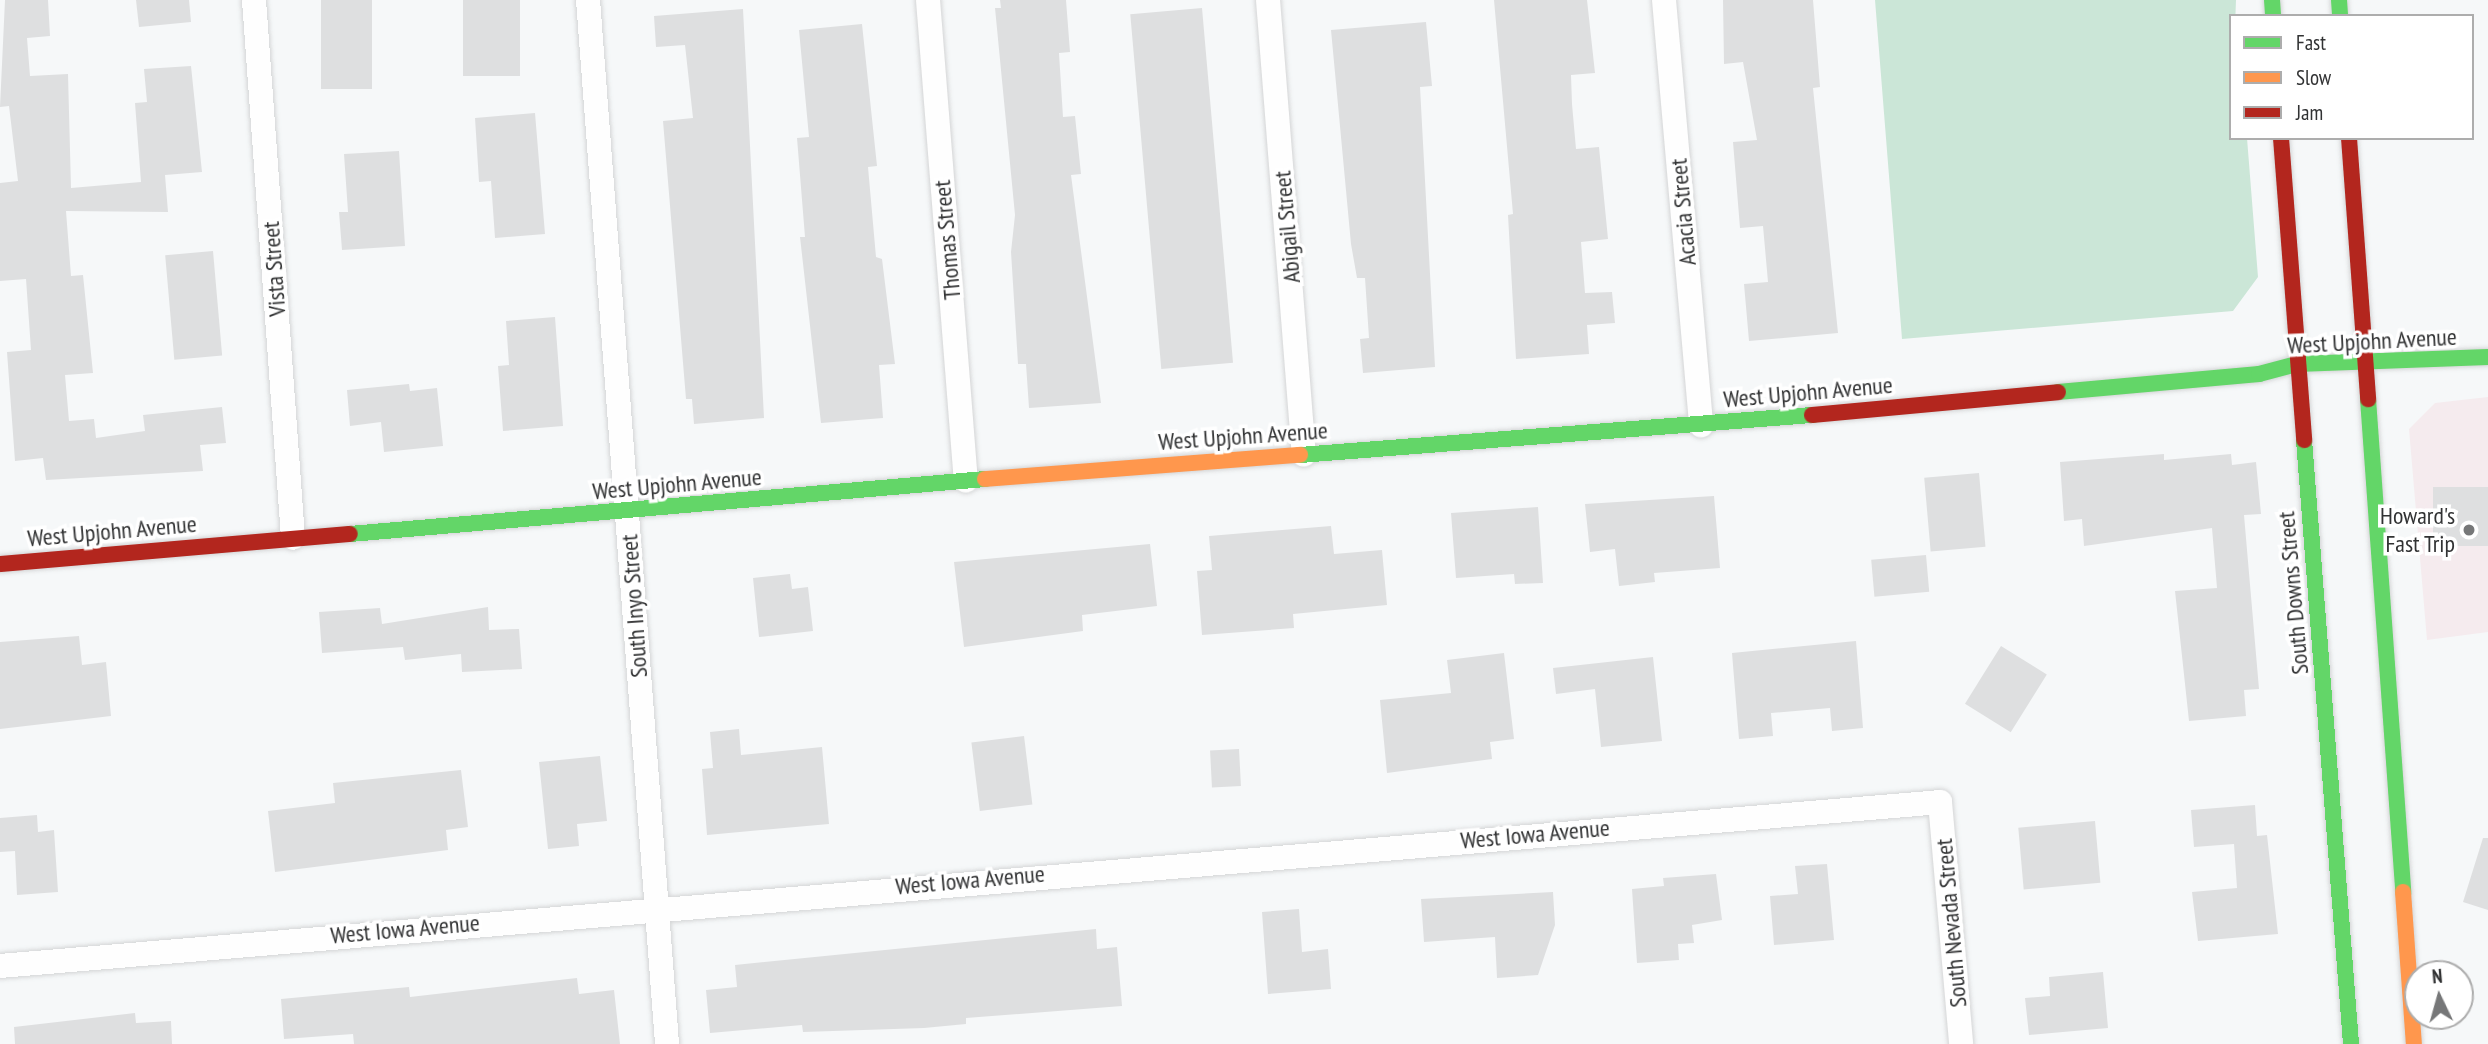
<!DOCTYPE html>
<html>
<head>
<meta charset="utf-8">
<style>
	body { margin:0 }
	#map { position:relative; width:2488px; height:1044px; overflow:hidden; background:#f6f8f9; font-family:"PT Sans Narrow",sans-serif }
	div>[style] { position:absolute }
	.commercial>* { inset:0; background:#f5ebee }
	.green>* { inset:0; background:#cbe6d7 }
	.building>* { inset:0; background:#dedfe0; transform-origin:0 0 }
	.roads { filter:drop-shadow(0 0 2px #d4d5d6) drop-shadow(0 0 2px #d4d5d6) }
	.street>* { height:24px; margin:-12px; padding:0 12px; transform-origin:12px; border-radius:12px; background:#fefefe }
	.fast>* { height:16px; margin:-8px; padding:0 8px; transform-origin:8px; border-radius:8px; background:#63d668 }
	.slow>* { height:16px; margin:-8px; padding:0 8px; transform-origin:8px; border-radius:8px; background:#ff974d }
	.jam>* { height:16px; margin:-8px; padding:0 8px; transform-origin:8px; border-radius:8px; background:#b3261e }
	.dots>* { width:19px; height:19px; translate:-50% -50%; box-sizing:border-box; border:4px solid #fff; border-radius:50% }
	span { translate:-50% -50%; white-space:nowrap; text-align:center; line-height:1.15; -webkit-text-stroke:7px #fff; paint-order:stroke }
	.street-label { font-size:24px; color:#313233 }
	.poi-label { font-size:24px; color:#313233 }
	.right { translate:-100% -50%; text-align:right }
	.legend { position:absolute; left:2229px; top:14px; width:245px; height:126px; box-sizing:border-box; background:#fff; border:2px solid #adadad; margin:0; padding:9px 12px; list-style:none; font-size:21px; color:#313233 }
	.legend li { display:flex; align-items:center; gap:14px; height:35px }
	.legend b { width:35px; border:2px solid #adadad }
	.north { position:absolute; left:2404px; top:960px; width:70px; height:70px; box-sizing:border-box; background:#fff; border:2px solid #adadad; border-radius:50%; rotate:355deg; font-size:19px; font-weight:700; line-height:28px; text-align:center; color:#313233 }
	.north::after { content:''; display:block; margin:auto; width:24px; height:32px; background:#767778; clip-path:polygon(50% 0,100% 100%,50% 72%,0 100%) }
</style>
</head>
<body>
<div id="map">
	<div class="commercial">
		<div style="clip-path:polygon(2488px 397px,2488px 632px,2427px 640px,2409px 429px,2435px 403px)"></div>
	</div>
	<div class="green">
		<div style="clip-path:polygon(1875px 0,2236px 0,2231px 138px,2247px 138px,2258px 277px,2233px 311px,1902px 339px)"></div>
	</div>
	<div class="building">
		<div style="clip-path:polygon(5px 0,48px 0,50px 36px,27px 38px,30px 76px,68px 74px,71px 188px,141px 182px,135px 103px,147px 102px,144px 69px,191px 66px,202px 172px,165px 175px,168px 212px,66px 211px,71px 276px,83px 275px,93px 373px,65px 375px,69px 421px,94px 419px,96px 438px,145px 431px,143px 415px,222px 407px,226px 443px,200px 445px,203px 471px,46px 480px,43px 458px,15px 461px,7px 352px,31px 350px,26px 279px,0 281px,0 183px,18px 181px,9px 106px,0 107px)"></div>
		<div style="clip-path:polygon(136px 0,189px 0,191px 22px,139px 27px)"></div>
		<div style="left:321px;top:0;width:51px;height:89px"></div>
		<div style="left:463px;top:0;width:57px;height:76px"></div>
		<div style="clip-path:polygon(1000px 0,1066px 0,1070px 52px,1059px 53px,1063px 117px,1075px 116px,1081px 174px,1071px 175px,1101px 403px,1029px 408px,1026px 364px,1018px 364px,1011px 252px,1015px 215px,995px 8px,1001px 8px)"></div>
		<div style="clip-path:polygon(1494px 0,1587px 0,1595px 73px,1571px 75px,1572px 104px,1576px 149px,1599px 147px,1608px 239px,1581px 242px,1585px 293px,1612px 292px,1615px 323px,1587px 325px,1589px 354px,1516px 359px,1508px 215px,1513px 214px)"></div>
		<div style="clip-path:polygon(1723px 0,1813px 0,1820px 87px,1813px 88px,1838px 333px,1749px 341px,1744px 284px,1768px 282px,1763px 226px,1740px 228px,1733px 142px,1757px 140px,1743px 62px,1724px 64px)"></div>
		<div style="left:1202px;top:8px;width:356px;height:72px;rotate:85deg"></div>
		<div style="clip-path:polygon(743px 9px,764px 418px,694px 424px,692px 399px,686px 399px,663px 121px,693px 118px,685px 45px,656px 47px,654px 16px)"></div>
		<div style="clip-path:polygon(1426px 22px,1432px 86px,1420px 87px,1435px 367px,1363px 373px,1360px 339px,1369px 338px,1365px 278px,1357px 278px,1351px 244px,1331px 30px)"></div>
		<div style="clip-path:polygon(862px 24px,877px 166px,868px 167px,876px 257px,882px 259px,895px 364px,879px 365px,883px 418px,821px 423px,800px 237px,805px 237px,797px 138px,809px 137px,799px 30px)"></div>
		<div style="clip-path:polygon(535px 113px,545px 234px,495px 238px,491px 181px,479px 182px,475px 118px)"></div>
		<div style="clip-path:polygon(399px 151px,405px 246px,342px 250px,339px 212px,348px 212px,344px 154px)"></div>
		<div style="left:213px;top:251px;width:105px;height:48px;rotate:85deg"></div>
		<div style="clip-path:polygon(555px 317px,563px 426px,503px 431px,498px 366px,509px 365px,506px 321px)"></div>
		<div style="clip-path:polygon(409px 384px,410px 391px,437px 388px,443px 446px,384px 452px,381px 422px,350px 426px,347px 390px)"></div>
		<div style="clip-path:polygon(2164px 454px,2164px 460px,2231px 454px,2232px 465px,2256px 462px,2261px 514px,2244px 515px,2259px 689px,2244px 690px,2246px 716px,2189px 721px,2175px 591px,2217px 588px,2212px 528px,2084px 546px,2082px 519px,2064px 521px,2060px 462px)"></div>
		<div style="left:1979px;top:473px;width:74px;height:55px;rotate:85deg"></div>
		<div style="left:2488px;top:487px;width:59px;height:55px;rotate:90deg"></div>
		<div style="clip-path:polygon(1714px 496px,1720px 568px,1654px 573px,1655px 582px,1619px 586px,1615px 549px,1590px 552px,1585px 504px)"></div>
		<div style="clip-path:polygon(1538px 507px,1543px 583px,1515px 584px,1514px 574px,1456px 578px,1451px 513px)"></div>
		<div style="clip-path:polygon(1331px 526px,1334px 554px,1382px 550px,1387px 605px,1293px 614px,1294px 628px,1202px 635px,1197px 571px,1212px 570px,1209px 536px)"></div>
		<div style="clip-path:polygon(1150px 544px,1157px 606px,1082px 615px,1083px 631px,964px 647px,954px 562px)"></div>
		<div style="left:1926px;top:555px;width:37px;height:55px;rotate:85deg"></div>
		<div style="clip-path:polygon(790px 574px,792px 589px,808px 587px,813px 631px,759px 637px,753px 578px)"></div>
		<div style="clip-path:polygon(488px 607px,489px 630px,519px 629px,522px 669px,462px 672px,461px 654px,405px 660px,403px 647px,322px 653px,319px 612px,380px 608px,382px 624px)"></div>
		<div style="clip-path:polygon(79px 636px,82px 665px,106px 662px,111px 716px,0 729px,0 642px)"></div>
		<div style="clip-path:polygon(1856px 641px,1863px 728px,1832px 731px,1830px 708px,1771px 713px,1773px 736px,1739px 739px,1732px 653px)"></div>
		<div style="left:2001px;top:646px;width:54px;height:68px;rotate:32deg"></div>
		<div style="clip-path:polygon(1504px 653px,1514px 739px,1490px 742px,1492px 759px,1387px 773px,1380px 700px,1451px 693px,1447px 660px)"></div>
		<div style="clip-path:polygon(1653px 657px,1662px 741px,1601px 747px,1595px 689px,1556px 694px,1553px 668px)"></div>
		<div style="clip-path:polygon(739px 729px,741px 755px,822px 747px,829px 824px,707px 835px,702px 769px,713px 768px,710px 732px)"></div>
		<div style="left:1024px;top:736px;width:69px;height:53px;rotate:83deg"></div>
		<div style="left:1239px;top:749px;width:37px;height:29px;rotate:87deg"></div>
		<div style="clip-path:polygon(600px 756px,607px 821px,577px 824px,579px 846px,548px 849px,539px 762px)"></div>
		<div style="clip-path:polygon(461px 770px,468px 827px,446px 830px,448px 850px,275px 872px,268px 811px,335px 803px,333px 783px)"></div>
		<div style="clip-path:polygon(2255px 805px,2257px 836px,2267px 835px,2278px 934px,2198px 941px,2192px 892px,2237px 888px,2234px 844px,2194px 847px,2191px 810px)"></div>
		<div style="clip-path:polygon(37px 815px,38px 832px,54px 830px,58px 892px,17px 895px,15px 851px,0 852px,0 818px)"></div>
		<div style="left:2095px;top:821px;width:62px;height:77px;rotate:85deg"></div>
		<div style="clip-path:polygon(2483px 838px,2488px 838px,2488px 910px,2463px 902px)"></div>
		<div style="clip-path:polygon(1827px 864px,1834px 940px,1774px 945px,1770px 896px,1798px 894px,1795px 866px)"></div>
		<div style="clip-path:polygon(1716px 874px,1722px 920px,1692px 925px,1694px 943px,1678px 944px,1679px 960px,1637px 963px,1632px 889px,1664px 886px,1663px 878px)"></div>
		<div style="clip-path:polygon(1553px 892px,1555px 925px,1538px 975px,1497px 978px,1495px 937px,1424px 942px,1421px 899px)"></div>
		<div style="clip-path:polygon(1299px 909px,1302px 952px,1328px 949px,1331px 989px,1268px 994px,1262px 912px)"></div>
		<div style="clip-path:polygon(1096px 929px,1097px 949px,1117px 947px,1122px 1006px,966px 1018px,966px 1024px,924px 1028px,803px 1032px,802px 1025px,710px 1033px,706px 990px,737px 987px,735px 965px)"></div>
		<div style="clip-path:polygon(2103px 972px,2108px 1028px,2029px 1035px,2025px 998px,2050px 996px,2049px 977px)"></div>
		<div style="clip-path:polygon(577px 978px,579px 994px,614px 990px,620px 1044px,354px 1044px,353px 1034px,284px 1039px,281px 999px,409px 987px,410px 997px)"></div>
		<div style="clip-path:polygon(135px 1013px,136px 1023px,171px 1021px,172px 1044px,15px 1044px,14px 1027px)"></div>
	</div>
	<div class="roads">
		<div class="street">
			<div style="left:254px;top:0;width:539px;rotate:85.85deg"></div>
			<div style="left:588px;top:0;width:1047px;rotate:85.67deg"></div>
			<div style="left:928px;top:0;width:482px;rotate:85.5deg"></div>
			<div style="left:1268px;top:0;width:456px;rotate:85.5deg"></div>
			<div style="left:1664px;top:0;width:427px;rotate:85deg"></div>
			<div style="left:0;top:966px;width:1947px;rotate:-4.83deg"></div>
			<div style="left:1940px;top:802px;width:243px;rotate:85deg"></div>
		</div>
		<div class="fast">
			<div style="left:2272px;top:0;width:16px;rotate:86deg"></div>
			<div style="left:2339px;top:0;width:16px;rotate:86deg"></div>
			<div style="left:2058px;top:392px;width:202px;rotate:-5.1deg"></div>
			<div style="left:2259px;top:374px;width:39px;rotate:-15deg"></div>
			<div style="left:2297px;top:364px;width:191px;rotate:-2.1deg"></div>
			<div style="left:2368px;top:399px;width:494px;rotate:85.9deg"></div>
			<div style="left:2304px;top:440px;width:606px;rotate:85.55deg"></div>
			<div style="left:1300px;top:455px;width:514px;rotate:-4.47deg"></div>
			<div style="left:350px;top:534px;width:637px;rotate:-4.95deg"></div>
		</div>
		<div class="slow">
			<div style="left:985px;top:479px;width:316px;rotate:-4.4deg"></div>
			<div style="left:2403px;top:892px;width:152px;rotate:85.9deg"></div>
		</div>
		<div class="jam">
			<div style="left:2281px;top:138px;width:303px;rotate:85.6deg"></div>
			<div style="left:2349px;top:138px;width:262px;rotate:85.8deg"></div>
			<div style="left:1812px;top:415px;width:247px;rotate:-5.3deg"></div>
			<div style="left:0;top:564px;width:351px;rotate:-4.9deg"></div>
		</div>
	</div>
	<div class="dots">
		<div style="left:2469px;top:530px;background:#767778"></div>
	</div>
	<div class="street-label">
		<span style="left:1683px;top:212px;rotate:-95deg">Acacia Street</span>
		<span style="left:1287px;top:227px;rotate:-95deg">Abigail Street</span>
		<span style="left:947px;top:240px;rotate:-95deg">Thomas Street</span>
		<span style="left:274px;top:269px;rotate:-94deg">Vista Street</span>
		<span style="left:2372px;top:341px;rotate:-3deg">West Upjohn Avenue</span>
		<span style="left:1808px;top:392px;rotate:-5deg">West Upjohn Avenue</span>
		<span style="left:1243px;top:436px;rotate:-4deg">West Upjohn Avenue</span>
		<span style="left:677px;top:484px;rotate:-5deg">West Upjohn Avenue</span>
		<span style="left:112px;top:531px;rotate:-5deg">West Upjohn Avenue</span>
		<span style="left:2293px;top:593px;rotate:-95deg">South Downs Street</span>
		<span style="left:634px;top:606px;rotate:-94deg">South Inyo Street</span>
		<span style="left:1535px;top:834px;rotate:-5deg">West Iowa Avenue</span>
		<span style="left:970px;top:880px;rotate:-5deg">West Iowa Avenue</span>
		<span style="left:1951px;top:923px;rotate:-95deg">South Nevada Street</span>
		<span style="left:405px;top:929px;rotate:-5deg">West Iowa Avenue</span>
	</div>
	<div class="poi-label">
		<span class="right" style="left:2455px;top:530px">Howard's<br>Fast Trip</span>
	</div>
	<ul class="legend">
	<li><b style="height:9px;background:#63d668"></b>Fast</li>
	<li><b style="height:9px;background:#ff974d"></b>Slow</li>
	<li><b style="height:9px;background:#b3261e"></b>Jam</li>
	</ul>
	<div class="north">N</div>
</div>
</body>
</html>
